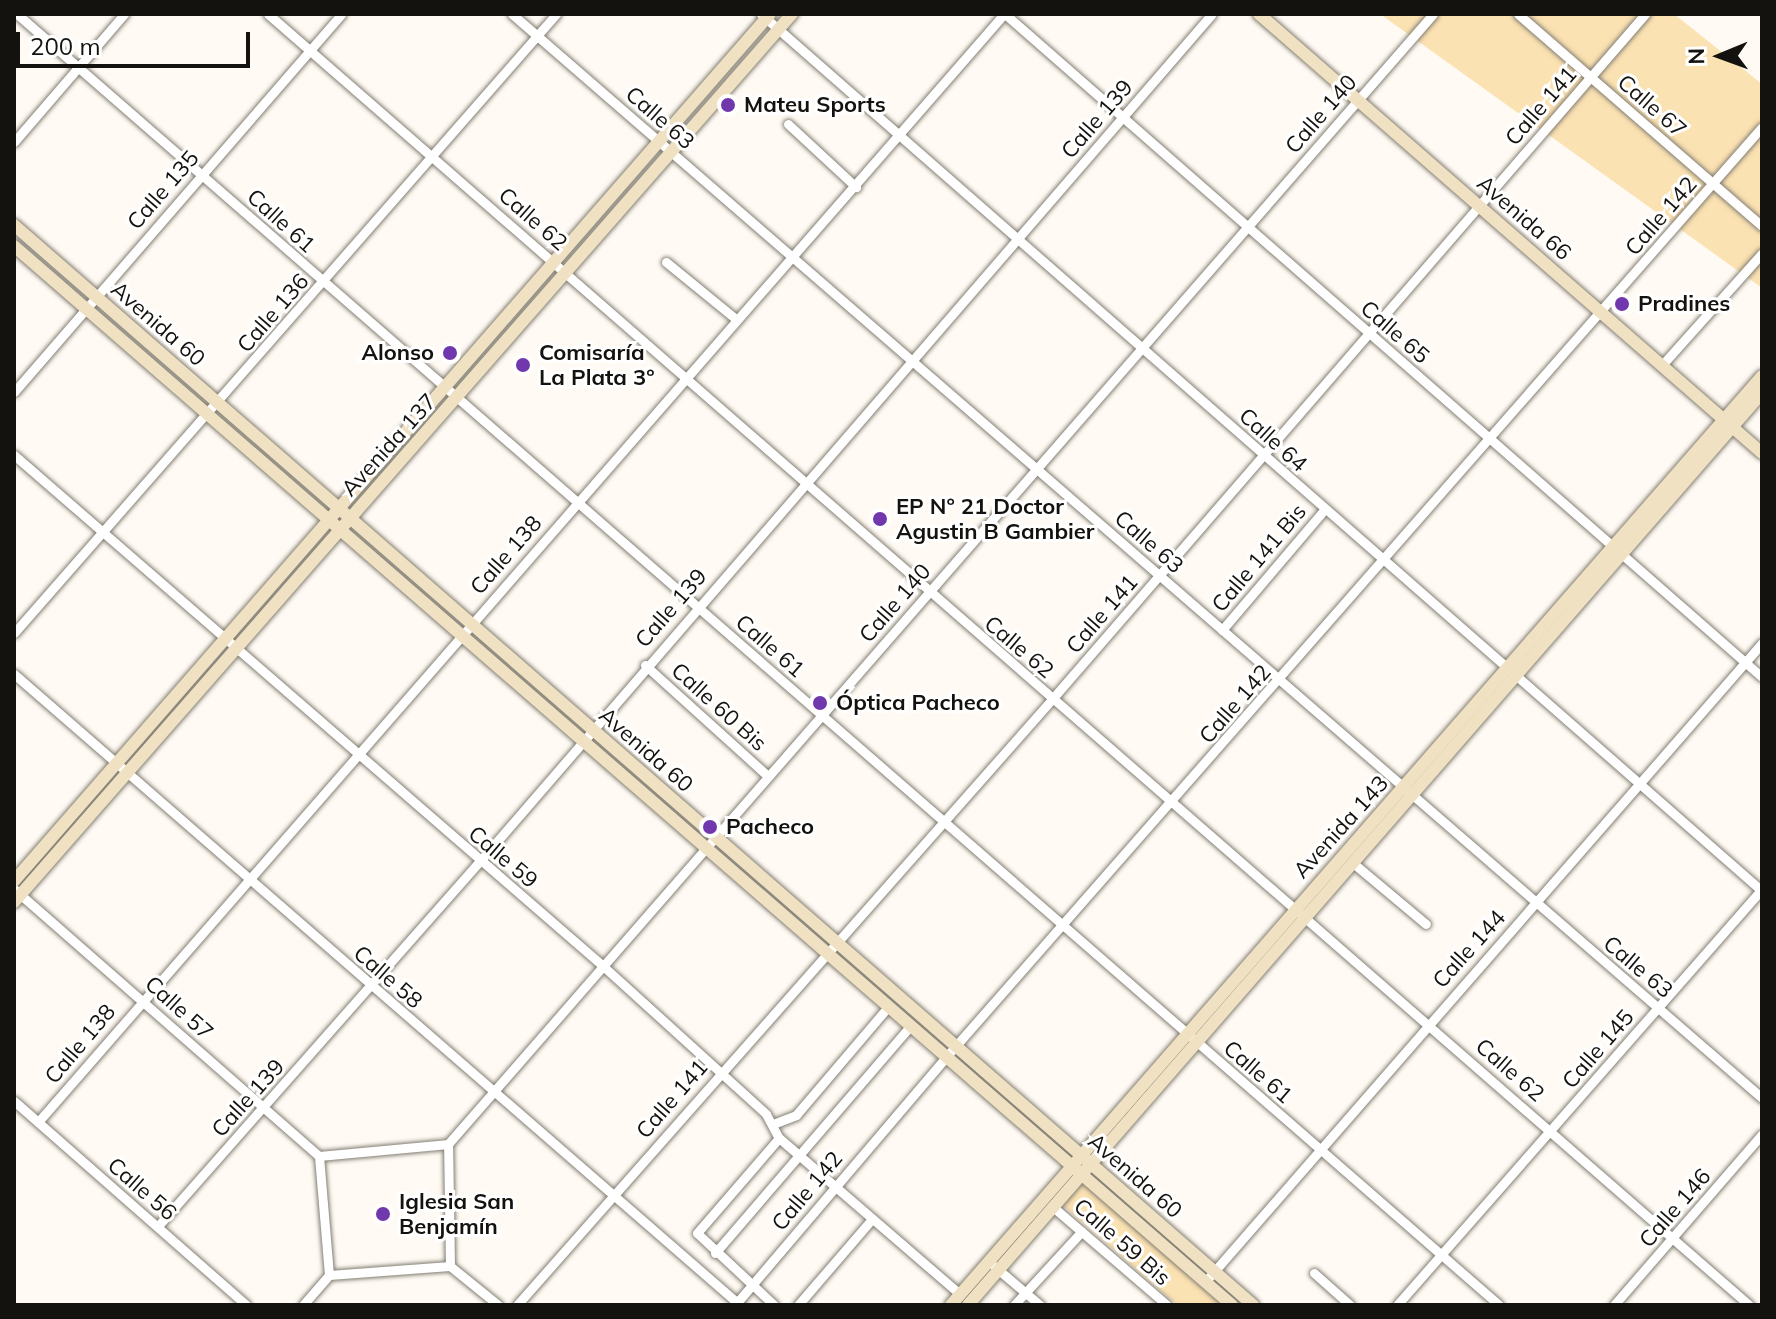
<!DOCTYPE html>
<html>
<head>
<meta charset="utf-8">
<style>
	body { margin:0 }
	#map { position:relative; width:1776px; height:1319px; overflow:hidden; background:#fffbf4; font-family:Mulish,sans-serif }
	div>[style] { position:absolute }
	.green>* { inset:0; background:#fbe2b2 }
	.roads { filter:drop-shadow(0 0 2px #847f74) drop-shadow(0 0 2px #847f74) }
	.minor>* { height:9px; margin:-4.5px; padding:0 4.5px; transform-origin:4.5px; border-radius:4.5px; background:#fff }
	.secondary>* { height:12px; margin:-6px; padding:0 6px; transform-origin:6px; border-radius:6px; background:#efe1c2 }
	.dots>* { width:22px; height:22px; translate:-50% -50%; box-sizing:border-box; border:4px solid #fff; border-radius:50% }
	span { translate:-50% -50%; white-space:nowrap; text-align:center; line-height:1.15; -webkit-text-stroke:6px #fff; paint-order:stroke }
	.poi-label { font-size:22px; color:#14120e; font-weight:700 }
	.left { translate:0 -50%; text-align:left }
	.right { translate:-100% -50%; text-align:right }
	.street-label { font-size:22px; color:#14120e }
	.frame { position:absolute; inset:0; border:16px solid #14120e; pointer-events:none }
	.north { position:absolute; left:1680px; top:16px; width:80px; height:80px; -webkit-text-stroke:6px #fff; paint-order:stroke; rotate:269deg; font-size:22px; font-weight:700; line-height:32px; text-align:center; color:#14120e }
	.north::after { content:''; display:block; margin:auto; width:28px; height:36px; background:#14120e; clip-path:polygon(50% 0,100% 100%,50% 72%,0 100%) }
	.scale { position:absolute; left:16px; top:32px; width:234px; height:36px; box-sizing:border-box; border:4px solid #14120e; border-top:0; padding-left:10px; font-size:24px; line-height:28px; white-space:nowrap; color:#14120e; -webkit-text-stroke:6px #fff; paint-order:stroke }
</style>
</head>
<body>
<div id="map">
	<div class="green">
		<div style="clip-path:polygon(1380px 14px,1674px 14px,1762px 84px,1762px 288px)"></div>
		<div style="clip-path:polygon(1082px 1175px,1231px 1305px,1177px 1305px,1059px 1202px)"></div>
	</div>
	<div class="roads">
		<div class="minor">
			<div style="left:17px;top:14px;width:1965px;rotate:41.06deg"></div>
			<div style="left:268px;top:14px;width:1965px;rotate:41.08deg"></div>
			<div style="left:512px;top:14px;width:1655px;rotate:40.93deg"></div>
			<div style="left:761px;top:14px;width:1331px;rotate:41.22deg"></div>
			<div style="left:1005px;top:14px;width:1006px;rotate:41.21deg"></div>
			<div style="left:1518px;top:14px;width:323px;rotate:41deg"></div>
			<div style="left:788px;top:124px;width:93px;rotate:42.8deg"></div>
			<div style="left:14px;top:142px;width:169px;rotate:-49.3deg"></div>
			<div style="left:666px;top:262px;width:90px;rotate:39.2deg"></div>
			<div style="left:1662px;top:365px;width:150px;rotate:-48.2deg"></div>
			<div style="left:14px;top:392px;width:500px;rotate:-49.1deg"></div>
			<div style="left:14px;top:455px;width:780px;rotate:40.94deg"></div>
			<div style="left:603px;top:966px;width:220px;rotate:42.2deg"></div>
			<div style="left:766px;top:1114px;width:27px;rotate:62deg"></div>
			<div style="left:779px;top:1138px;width:239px;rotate:40.8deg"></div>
			<div style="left:1222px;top:630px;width:157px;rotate:-49.6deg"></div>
			<div style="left:14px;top:633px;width:823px;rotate:-48.79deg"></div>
			<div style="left:645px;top:665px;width:166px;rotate:42.1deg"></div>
			<div style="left:14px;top:674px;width:962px;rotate:41deg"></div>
			<div style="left:1353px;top:863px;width:95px;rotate:39.9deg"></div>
			<div style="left:14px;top:889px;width:405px;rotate:41.2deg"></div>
			<div style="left:14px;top:1101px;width:309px;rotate:41.3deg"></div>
			<div style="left:38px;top:1122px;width:1470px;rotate:-48.92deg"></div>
			<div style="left:773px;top:1124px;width:25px;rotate:-21deg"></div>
			<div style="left:796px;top:1115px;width:142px;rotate:-49.6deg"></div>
			<div style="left:448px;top:1144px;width:1499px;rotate:-48.92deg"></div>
			<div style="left:319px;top:1156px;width:130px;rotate:-5.3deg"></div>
			<div style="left:319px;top:1156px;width:119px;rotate:85.2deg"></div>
			<div style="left:1053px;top:1207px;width:150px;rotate:40.7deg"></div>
			<div style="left:158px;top:1226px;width:487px;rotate:-48.6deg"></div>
			<div style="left:480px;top:861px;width:1119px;rotate:-49.17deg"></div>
			<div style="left:715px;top:1253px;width:299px;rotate:-49.3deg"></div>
			<div style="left:450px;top:1266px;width:62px;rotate:39.1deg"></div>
			<div style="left:994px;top:1266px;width:60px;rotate:40.3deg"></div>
			<div style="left:1314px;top:1273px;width:48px;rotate:41.6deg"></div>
			<div style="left:329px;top:1275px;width:121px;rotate:-4.3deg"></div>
			<div style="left:450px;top:1266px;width:122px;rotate:-90.9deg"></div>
			<div style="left:1205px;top:1282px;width:848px;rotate:-48.92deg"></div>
			<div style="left:303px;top:1305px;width:40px;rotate:-49deg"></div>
			<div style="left:517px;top:1305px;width:810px;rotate:-48.55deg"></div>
			<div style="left:1053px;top:698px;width:905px;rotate:-49.12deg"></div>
			<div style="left:735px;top:1305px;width:326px;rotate:-49.6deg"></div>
			<div style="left:946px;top:1057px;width:1237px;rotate:-48.74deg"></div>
			<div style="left:774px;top:1305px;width:105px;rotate:-136.9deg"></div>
			<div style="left:697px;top:1233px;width:125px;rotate:-49.2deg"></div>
			<div style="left:798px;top:1305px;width:112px;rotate:-49.3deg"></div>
			<div style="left:1014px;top:1305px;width:100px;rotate:-47.4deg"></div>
			<div style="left:1397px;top:1305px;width:553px;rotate:-48.74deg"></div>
			<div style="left:1614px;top:1305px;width:226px;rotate:-49.1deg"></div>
		</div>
		<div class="secondary">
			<div style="left:1259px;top:14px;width:668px;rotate:41.11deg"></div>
			<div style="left:14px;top:225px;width:1644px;rotate:41.08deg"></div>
			<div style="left:14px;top:246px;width:1614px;rotate:41.01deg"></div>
			<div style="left:14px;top:881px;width:1150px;rotate:-48.91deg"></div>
			<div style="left:14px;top:902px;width:1181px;rotate:-48.78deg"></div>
			<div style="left:951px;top:1305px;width:1233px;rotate:-48.88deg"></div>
			<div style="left:968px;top:1305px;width:1209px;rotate:-48.96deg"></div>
		</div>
	</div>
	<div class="dots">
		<div style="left:728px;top:105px;background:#7137ad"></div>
		<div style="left:1622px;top:304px;background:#7137ad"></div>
		<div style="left:450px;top:353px;background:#7137ad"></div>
		<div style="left:523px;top:365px;background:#7137ad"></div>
		<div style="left:880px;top:519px;background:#7137ad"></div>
		<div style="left:820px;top:703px;background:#7137ad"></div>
		<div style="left:710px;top:827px;background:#7137ad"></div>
		<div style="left:383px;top:1214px;background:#7137ad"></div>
	</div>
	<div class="poi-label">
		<span class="left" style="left:744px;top:105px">Mateu Sports</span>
		<span class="left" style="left:1638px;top:304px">Pradines</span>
		<span class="left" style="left:539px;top:365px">Comisaría<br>La Plata 3°</span>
		<span class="right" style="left:434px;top:353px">Alonso</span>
		<span class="left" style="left:896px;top:519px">EP N° 21 Doctor<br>Agustin B Gambier</span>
		<span class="left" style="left:836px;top:703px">Óptica Pacheco</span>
		<span class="left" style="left:726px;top:827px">Pacheco</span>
		<span class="left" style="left:399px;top:1214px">Iglesia San<br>Benjamín</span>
	</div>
	<div class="street-label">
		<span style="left:1541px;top:106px;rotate:-49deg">Calle 141</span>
		<span style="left:1652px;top:106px;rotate:41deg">Calle 67</span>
		<span style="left:1321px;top:114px;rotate:-49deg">Calle 140</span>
		<span style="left:660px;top:118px;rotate:41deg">Calle 63</span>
		<span style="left:1097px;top:119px;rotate:-49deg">Calle 139</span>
		<span style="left:163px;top:190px;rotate:-49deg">Calle 135</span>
		<span style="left:1661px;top:216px;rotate:-49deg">Calle 142</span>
		<span style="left:1524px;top:218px;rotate:41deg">Avenida 66</span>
		<span style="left:533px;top:219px;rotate:41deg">Calle 62</span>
		<span style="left:281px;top:221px;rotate:42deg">Calle 61</span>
		<span style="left:273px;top:313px;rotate:-49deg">Calle 136</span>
		<span style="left:158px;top:324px;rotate:41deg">Avenida 60</span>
		<span style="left:1395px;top:332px;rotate:41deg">Calle 65</span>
		<span style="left:1273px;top:440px;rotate:42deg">Calle 64</span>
		<span style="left:389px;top:445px;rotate:-48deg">Avenida 137</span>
		<span style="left:1149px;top:542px;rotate:41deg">Calle 63</span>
		<span style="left:506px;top:555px;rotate:-49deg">Calle 138</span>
		<span style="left:1259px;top:558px;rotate:-50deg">Calle 141 Bis</span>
		<span style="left:895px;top:603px;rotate:-49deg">Calle 140</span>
		<span style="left:671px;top:608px;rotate:-49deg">Calle 139</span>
		<span style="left:1102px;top:614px;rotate:-49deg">Calle 141</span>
		<span style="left:770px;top:646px;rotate:41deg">Calle 61</span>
		<span style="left:1019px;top:647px;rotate:40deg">Calle 62</span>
		<span style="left:1235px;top:704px;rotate:-49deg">Calle 142</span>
		<span style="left:719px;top:707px;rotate:42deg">Calle 60 Bis</span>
		<span style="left:646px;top:750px;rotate:41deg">Avenida 60</span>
		<span style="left:1341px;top:827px;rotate:-48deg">Avenida 143</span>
		<span style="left:503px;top:857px;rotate:40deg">Calle 59</span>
		<span style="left:1469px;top:949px;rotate:-48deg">Calle 144</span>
		<span style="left:1638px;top:967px;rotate:40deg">Calle 63</span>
		<span style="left:388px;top:977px;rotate:41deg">Calle 58</span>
		<span style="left:179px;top:1008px;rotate:42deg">Calle 57</span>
		<span style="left:80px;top:1044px;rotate:-50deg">Calle 138</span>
		<span style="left:1598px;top:1049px;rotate:-49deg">Calle 145</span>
		<span style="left:1510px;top:1070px;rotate:41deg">Calle 62</span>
		<span style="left:1258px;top:1072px;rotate:41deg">Calle 61</span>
		<span style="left:248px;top:1098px;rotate:-48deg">Calle 139</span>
		<span style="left:672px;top:1099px;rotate:-49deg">Calle 141</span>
		<span style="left:1135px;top:1176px;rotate:41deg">Avenida 60</span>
		<span style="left:142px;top:1189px;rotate:41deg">Calle 56</span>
		<span style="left:807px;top:1191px;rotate:-50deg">Calle 142</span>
		<span style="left:1675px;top:1208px;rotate:-49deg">Calle 146</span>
		<span style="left:1122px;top:1242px;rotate:41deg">Calle 59 Bis</span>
	</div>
	<div class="frame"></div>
	<div class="north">N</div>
	<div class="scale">200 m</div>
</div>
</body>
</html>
